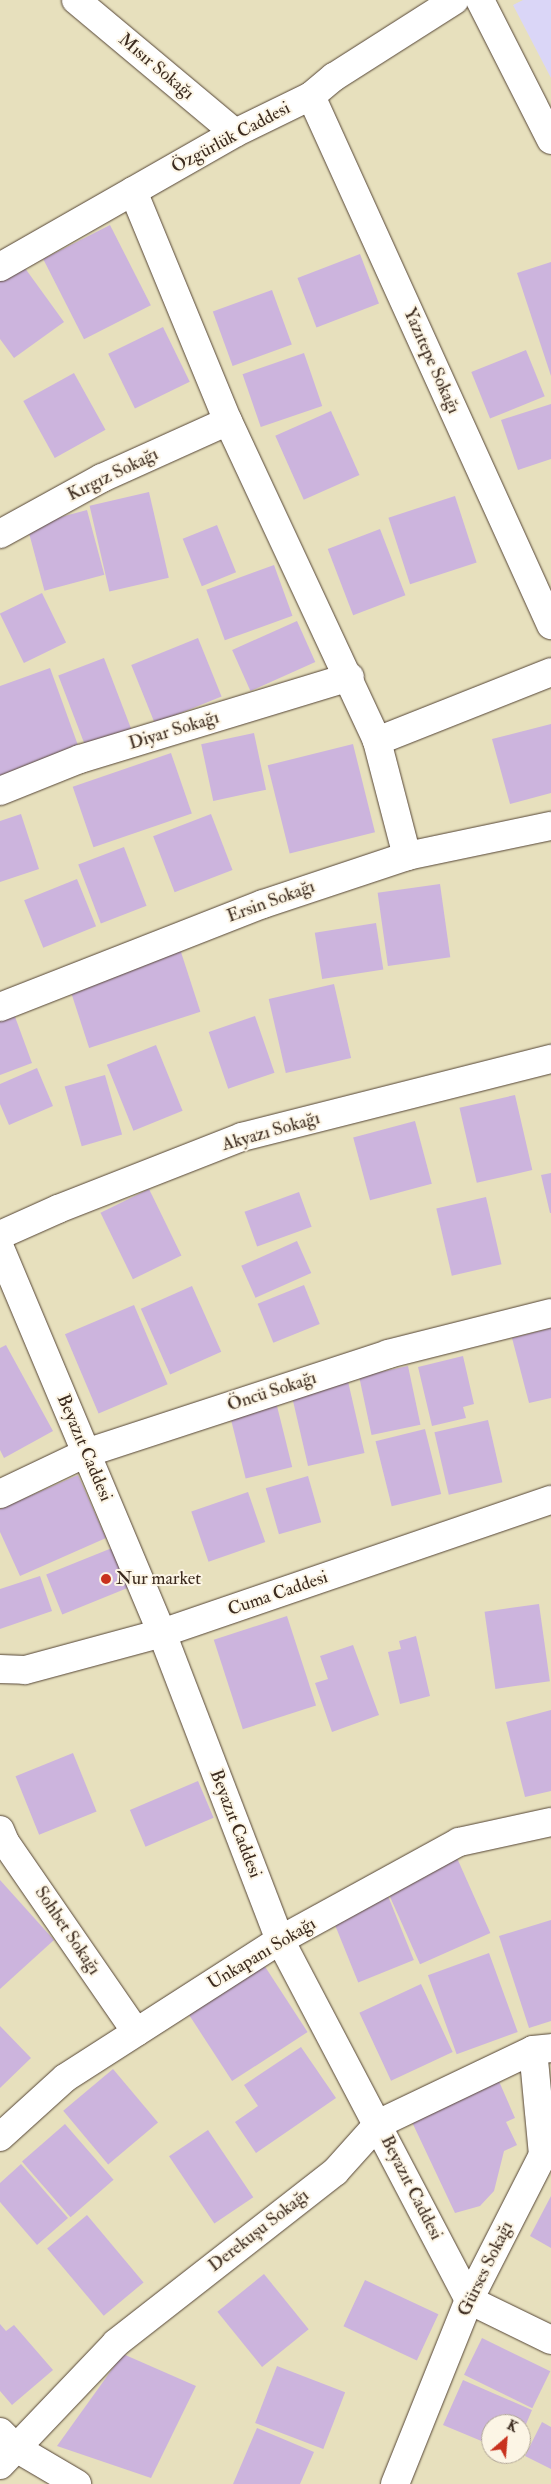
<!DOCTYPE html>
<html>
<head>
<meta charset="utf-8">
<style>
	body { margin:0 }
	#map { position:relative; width:551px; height:2484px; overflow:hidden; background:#e7e0bd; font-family:"IM FELL Double Pica",serif }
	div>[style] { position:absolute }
	.built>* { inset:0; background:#dad6f7 }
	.building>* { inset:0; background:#ccb4dd; transform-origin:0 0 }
	.roads { filter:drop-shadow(0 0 1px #554536) drop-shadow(0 0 1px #554536) }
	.minor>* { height:28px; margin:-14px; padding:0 14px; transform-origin:14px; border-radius:14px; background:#fff }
	.tertiary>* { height:28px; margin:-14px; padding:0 14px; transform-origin:14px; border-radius:14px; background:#fff }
	.dots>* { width:14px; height:14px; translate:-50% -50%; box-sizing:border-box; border:2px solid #fcf5e5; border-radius:50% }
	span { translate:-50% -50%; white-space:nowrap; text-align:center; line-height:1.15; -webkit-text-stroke:4px #fcf5e5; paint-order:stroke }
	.street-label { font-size:18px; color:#3b2a1e }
	.poi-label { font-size:18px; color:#3b2a1e }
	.left { translate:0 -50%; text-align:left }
	.north { position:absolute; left:481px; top:2414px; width:50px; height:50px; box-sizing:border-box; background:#fcf5e5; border:1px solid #afa495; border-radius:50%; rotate:27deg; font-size:14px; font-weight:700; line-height:20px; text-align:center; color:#3b2a1e }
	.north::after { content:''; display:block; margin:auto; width:18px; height:22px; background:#c8321e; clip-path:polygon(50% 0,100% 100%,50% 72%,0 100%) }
</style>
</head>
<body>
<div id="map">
	<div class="built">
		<div style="clip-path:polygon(523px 0,551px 0,551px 78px,513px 5px)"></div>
	</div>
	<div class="building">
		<div style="left:110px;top:225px;width:90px;height:75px;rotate:63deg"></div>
		<div style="left:360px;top:254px;width:53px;height:67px;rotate:69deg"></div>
		<div style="clip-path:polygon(551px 262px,551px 376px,517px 273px)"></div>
		<div style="clip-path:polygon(22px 264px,64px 322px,14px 358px,0 339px,0 280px)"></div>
		<div style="left:272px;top:290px;width:58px;height:63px;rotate:70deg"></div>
		<div style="left:163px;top:327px;width:61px;height:61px;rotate:64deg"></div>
		<div style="left:526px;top:350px;width:50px;height:59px;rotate:68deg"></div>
		<div style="left:304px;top:353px;width:56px;height:65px;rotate:71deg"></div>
		<div style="left:74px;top:373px;width:65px;height:58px;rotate:61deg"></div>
		<div style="clip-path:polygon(551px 404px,551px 459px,518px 470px,501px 420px)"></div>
		<div style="left:331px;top:411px;width:70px;height:61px;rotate:66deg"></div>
		<div style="left:149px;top:492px;width:88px;height:61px;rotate:77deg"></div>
		<div style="left:455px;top:496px;width:70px;height:70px;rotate:72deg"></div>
		<div style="left:87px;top:510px;width:67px;height:62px;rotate:75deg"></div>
		<div style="left:217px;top:525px;width:51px;height:37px;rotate:68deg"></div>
		<div style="left:380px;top:529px;width:71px;height:56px;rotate:69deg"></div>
		<div style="left:274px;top:565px;width:54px;height:72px;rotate:70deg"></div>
		<div style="left:42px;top:593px;width:55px;height:47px;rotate:64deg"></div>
		<div style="left:297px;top:621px;width:45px;height:71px;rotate:66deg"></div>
		<div style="left:198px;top:638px;width:63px;height:72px;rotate:68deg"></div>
		<div style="left:104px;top:658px;width:77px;height:49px;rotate:69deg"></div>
		<div style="clip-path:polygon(50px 668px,79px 748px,0 776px,0 686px)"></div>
		<div style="clip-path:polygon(551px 724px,551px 793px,510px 804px,492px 739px)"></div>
		<div style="left:254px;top:733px;width:58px;height:54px;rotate:78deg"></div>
		<div style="left:353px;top:744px;width:91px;height:88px;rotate:76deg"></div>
		<div style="left:171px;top:753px;width:64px;height:104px;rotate:71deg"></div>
		<div style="clip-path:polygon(21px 814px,39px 869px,0 882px,0 821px)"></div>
		<div style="left:211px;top:814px;width:60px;height:62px;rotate:69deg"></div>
		<div style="left:124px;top:847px;width:63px;height:49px;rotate:69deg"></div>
		<div style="left:77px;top:879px;width:51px;height:57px;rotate:68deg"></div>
		<div style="left:440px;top:884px;width:74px;height:63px;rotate:82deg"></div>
		<div style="left:376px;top:923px;width:47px;height:62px;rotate:81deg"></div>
		<div style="left:180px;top:949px;width:66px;height:117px;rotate:72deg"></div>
		<div style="left:334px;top:984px;width:76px;height:67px;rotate:77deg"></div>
		<div style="clip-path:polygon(14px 1014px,32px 1063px,0 1075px,0 1019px)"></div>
		<div style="left:255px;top:1016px;width:60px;height:49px;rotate:71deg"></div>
		<div style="left:156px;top:1045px;width:71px;height:53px;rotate:68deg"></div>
		<div style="clip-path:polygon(37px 1068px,53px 1106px,9px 1125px,0 1104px,0 1084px)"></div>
		<div style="left:105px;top:1075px;width:62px;height:42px;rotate:74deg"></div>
		<div style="left:515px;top:1095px;width:77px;height:57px;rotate:77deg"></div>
		<div style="left:415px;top:1121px;width:65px;height:64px;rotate:75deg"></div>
		<div style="clip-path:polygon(551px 1173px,551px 1213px,550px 1213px,541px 1175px)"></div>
		<div style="left:149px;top:1189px;width:74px;height:54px;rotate:64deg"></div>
		<div style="left:299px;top:1192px;width:37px;height:58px;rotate:70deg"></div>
		<div style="left:486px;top:1197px;width:69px;height:51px;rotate:77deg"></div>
		<div style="left:297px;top:1241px;width:35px;height:61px;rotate:66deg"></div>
		<div style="left:304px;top:1285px;width:42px;height:50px;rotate:68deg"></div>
		<div style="left:192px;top:1286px;width:72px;height:56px;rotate:66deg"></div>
		<div style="left:134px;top:1305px;width:86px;height:75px;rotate:67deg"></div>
		<div style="clip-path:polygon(551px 1328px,551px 1398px,529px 1403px,512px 1338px)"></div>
		<div style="clip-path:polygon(6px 1345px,53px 1431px,4px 1458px,0 1450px,0 1348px)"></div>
		<div style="clip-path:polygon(463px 1356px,474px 1404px,463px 1407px,466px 1418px,432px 1426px,418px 1367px)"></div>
		<div style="left:408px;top:1366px;width:60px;height:50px;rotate:78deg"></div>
		<div style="left:347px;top:1377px;width:78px;height:58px;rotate:77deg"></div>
		<div style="left:276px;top:1402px;width:67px;height:48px;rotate:76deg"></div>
		<div style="left:488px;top:1420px;width:64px;height:55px;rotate:77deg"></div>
		<div style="left:425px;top:1429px;width:67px;height:51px;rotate:76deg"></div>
		<div style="clip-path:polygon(78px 1475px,106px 1538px,20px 1576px,0 1532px,0 1509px)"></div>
		<div style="left:308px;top:1476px;width:48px;height:44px;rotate:74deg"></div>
		<div style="left:248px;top:1492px;width:53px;height:60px;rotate:71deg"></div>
		<div style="left:112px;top:1548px;width:43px;height:71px;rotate:68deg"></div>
		<div style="clip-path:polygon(40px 1576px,52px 1611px,0 1629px,0 1589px)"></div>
		<div style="left:539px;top:1604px;width:78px;height:55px;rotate:82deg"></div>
		<div style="left:287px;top:1616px;width:94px;height:77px;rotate:72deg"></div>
		<div style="clip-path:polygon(416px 1636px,430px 1696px,400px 1704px,388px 1652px,401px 1649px,399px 1641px)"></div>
		<div style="clip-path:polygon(353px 1645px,379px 1715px,332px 1732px,315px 1683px,328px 1679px,320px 1656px)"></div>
		<div style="clip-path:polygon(551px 1710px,551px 1791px,525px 1797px,506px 1722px)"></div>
		<div style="left:73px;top:1753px;width:63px;height:62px;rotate:68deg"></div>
		<div style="left:198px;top:1781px;width:40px;height:74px;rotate:67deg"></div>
		<div style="left:457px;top:1858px;width:82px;height:77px;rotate:66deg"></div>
		<div style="clip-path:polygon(0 1880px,54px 1940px,0 1989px)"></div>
		<div style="left:388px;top:1896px;width:69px;height:60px;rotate:68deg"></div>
		<div style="clip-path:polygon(551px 1920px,551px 2021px,529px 2028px,499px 1936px)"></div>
		<div style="left:489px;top:1953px;width:84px;height:65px;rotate:70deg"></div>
		<div style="left:264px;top:1965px;width:80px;height:90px;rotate:57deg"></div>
		<div style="left:421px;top:1984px;width:75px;height:68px;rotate:65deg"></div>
		<div style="clip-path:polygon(0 2026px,31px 2058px,0 2088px)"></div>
		<div style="clip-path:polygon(301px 2047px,336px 2098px,256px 2153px,235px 2122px,258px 2106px,244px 2085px)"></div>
		<div style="left:113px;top:2069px;width:70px;height:65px;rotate:50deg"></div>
		<div style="clip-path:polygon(498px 2079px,515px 2118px,506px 2122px,517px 2145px,504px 2151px,494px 2191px,480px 2206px,455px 2213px,411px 2120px)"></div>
		<div style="left:65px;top:2124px;width:74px;height:57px;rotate:49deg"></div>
		<div style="left:208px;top:2130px;width:81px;height:47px;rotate:56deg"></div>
		<div style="clip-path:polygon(21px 2164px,68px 2218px,37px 2245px,0 2202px,0 2183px)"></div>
		<div style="clip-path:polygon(551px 2196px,551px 2248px,530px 2236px)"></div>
		<div style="left:87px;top:2215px;width:88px;height:52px;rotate:50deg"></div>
		<div style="left:264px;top:2274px;width:71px;height:60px;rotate:51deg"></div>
		<div style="left:365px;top:2280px;width:81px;height:51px;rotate:25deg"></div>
		<div style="clip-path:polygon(0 2324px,6px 2331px,14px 2325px,53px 2370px,12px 2405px,0 2391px)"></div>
		<div style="left:482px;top:2338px;width:76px;height:41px;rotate:26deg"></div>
		<div style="clip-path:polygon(123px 2354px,196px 2386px,151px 2478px,57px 2446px)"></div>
		<div style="left:277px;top:2366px;width:73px;height:61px;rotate:21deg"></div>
		<div style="clip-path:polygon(463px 2380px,532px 2410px,521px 2436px,521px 2424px,491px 2424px,491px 2445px,443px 2425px)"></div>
		<div style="clip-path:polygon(542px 2422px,551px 2427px,551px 2469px,525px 2456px)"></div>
		<div style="clip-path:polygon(257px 2428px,314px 2452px,300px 2484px,233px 2484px)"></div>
	</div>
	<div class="roads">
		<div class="minor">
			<div style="left:76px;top:0;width:207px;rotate:39.9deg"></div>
			<div style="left:480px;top:0;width:157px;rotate:63.1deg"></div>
			<div style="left:311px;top:96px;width:581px;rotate:65.6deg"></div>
			<div style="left:133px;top:191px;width:249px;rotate:67.6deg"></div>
			<div style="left:228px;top:421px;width:353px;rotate:65deg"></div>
			<div style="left:377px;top:741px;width:119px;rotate:75.4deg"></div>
			<div style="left:0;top:534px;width:116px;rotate:-28.8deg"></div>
			<div style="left:102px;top:478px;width:138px;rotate:-24.3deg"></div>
			<div style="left:377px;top:741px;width:187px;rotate:-21.6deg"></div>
			<div style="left:0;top:791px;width:86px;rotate:-21.8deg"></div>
			<div style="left:80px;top:759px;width:282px;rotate:-16.9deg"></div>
			<div style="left:0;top:1007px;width:282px;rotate:-21.4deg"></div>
			<div style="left:263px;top:904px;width:152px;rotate:-18.4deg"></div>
			<div style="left:407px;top:856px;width:147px;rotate:-11.8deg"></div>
			<div style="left:0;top:1235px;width:64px;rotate:-24.1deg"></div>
			<div style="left:58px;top:1209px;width:198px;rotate:-21.4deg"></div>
			<div style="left:242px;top:1137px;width:319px;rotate:-14.2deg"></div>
			<div style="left:0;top:1248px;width:418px;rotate:67.2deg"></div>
			<div style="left:162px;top:1633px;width:329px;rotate:69deg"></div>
			<div style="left:280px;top:1940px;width:407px;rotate:62.3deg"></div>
			<div style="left:469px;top:2300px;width:91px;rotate:26deg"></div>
			<div style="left:0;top:1494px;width:95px;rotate:-25.5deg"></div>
			<div style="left:86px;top:1453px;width:318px;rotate:-18.1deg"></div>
			<div style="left:388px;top:1354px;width:168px;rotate:-14.1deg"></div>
			<div style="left:0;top:1669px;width:25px;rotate:2deg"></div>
			<div style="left:25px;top:1670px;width:142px;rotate:-15.1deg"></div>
			<div style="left:162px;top:1633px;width:411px;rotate:-18.9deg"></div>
			<div style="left:0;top:1830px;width:13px;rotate:67deg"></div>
			<div style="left:5px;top:1842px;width:231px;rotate:55.4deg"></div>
			<div style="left:0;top:2137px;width:88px;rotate:-42.2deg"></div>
			<div style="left:65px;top:2078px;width:255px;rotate:-32.7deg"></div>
			<div style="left:280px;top:1940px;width:204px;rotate:-28.7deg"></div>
			<div style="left:459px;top:1842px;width:94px;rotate:-12.3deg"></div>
			<div style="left:0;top:2432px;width:23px;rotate:45deg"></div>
			<div style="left:16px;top:2448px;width:71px;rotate:30.5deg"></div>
			<div style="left:0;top:2465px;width:168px;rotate:-46.4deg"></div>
			<div style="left:116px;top:2343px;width:278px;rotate:-38deg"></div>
			<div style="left:335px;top:2172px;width:64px;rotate:-48.1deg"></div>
			<div style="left:378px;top:2124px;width:172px;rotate:-25.5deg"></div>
			<div style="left:533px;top:2050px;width:18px;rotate:-6deg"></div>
			<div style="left:395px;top:2484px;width:198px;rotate:-68.1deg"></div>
			<div style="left:469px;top:2300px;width:163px;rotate:-63deg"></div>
			<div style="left:543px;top:2155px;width:105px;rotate:-95.4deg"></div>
		</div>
		<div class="tertiary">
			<div style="left:0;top:267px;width:271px;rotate:-29.7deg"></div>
			<div style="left:235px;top:133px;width:85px;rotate:-26deg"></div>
			<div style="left:311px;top:96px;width:30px;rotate:-40deg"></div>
			<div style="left:334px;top:77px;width:143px;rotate:-32.5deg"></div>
		</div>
	</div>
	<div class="dots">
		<div style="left:106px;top:1579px;background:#c8321e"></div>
	</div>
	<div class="street-label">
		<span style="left:156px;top:67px;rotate:40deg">Mısır Sokağı</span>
		<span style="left:231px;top:138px;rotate:-28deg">Özgürlük Caddesi</span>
		<span style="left:431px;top:361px;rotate:66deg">Yazıtepe Sokağı</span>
		<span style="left:113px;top:475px;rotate:-26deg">Kırgız Sokağı</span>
		<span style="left:174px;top:731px;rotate:-17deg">Diyar Sokağı</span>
		<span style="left:271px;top:902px;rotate:-20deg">Ersin Sokağı</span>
		<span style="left:271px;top:1132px;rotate:-16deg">Akyazı Sokağı</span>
		<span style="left:272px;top:1392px;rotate:-18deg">Öncü Sokağı</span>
		<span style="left:84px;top:1448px;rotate:67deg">Beyazıt Caddesi</span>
		<span style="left:278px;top:1594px;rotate:-19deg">Cuma Caddesi</span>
		<span style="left:235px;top:1824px;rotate:69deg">Beyazıt Caddesi</span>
		<span style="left:67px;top:1931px;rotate:56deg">Sohbet Sokağı</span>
		<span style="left:262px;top:1954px;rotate:-31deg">Unkapanı Sokağı</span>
		<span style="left:411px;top:2188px;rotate:63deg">Beyazıt Caddesi</span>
		<span style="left:259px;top:2231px;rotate:-38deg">Derekuşu Sokağı</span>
		<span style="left:486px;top:2269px;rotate:-64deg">Gürses Sokağı</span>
	</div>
	<div class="poi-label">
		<span class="left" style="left:116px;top:1579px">Nur market</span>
	</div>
	<div class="north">K</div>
</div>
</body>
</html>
